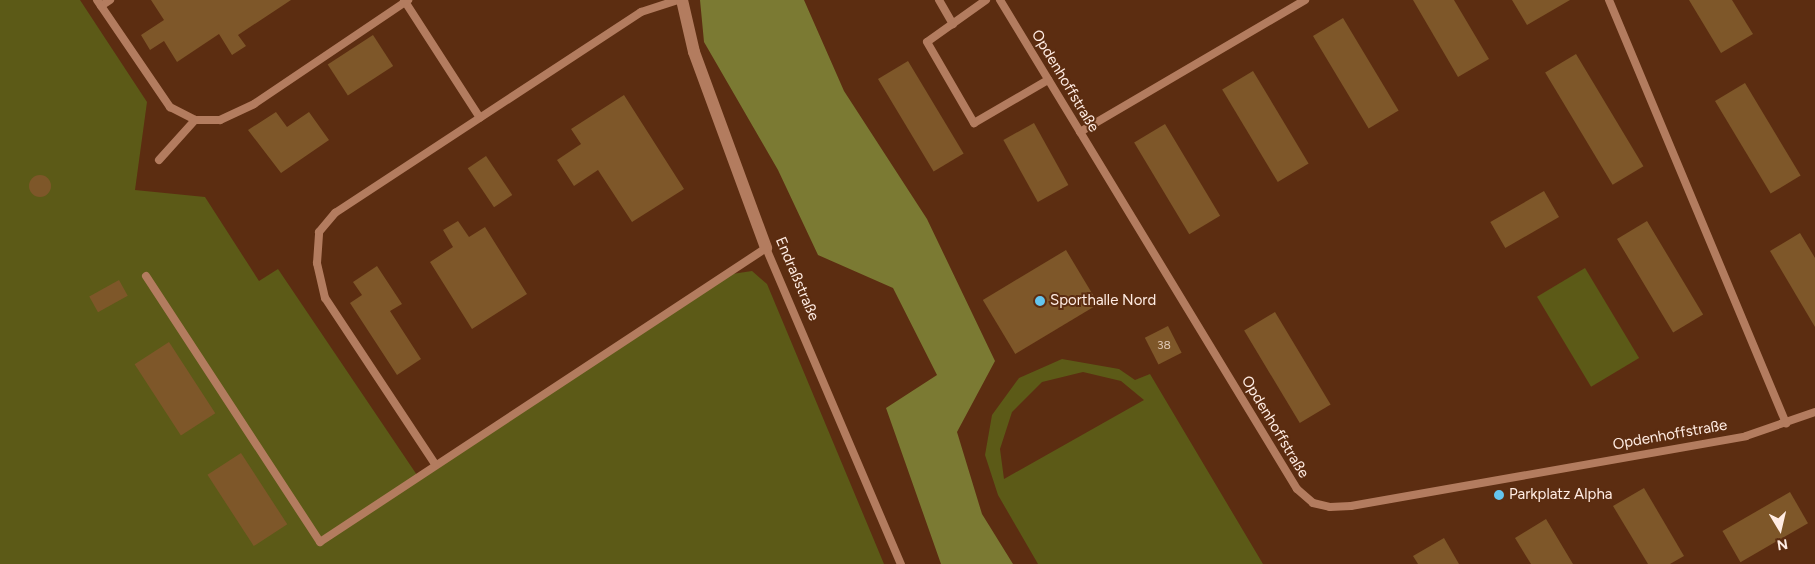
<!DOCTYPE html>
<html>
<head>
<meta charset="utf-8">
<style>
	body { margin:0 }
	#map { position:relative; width:1815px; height:564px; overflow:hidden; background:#5c2d11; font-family:Figtree,sans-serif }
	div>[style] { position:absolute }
	.green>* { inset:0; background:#5c5a17; transform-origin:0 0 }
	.forest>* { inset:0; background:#7b7a33 }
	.building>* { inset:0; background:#7e5729; transform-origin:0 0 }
	.round { border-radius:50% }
	.service>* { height:8px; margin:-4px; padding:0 4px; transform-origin:4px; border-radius:4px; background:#b37c5f }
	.minor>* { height:12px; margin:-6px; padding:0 6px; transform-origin:6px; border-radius:6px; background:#b37c5f }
	.dots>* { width:14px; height:14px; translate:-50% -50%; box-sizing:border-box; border:2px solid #5c2d11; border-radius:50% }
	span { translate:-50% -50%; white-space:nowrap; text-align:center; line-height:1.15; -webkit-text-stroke:4px #5c2d11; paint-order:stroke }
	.number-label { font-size:12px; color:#dfc7b4 }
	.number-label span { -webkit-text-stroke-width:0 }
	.street-label { font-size:15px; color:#ffece3 }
	.poi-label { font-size:15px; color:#ffece3 }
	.left { translate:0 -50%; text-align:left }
	.north { position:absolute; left:1755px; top:504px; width:50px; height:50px; -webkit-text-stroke:4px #5c2d11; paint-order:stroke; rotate:171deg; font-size:14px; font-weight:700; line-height:20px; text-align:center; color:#ffece3 }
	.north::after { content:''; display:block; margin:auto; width:18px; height:22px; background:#ffece3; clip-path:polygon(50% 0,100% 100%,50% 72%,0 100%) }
</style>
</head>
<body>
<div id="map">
	<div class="green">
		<div style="clip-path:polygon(0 0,80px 0,147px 102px,135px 190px,205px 197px,259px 281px,278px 269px,419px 478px,732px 274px,752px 271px,767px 284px,884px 564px,0 564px)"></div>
		<div style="left:1585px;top:268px;width:105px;height:56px;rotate:59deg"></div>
		<div style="clip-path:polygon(evenodd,1062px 359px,1119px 369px,1135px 380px,1150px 374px,1263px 564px,1038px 564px,998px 495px,985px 455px,992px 415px,1019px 378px,1062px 359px,1083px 372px,1121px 381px,1144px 400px,1004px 479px,1000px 449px,1012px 412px,1042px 382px,1083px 372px)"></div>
	</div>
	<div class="forest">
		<div style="clip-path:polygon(700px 0,804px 0,844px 91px,927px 219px,995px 361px,957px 432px,982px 514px,1013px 564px,941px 564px,886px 408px,937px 375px,893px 288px,818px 255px,778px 170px,704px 42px)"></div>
	</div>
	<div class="building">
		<div style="clip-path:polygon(151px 0,291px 0,238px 35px,246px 46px,232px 55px,219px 34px,177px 62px,164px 41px,150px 50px,141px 35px,164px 20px)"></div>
		<div style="clip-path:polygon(1413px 0,1454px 0,1489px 59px,1458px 77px)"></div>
		<div style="clip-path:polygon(1512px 0,1570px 0,1527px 25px)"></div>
		<div style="clip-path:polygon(1689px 0,1732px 0,1753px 34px,1721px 53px)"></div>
		<div style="left:1343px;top:18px;width:108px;height:35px;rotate:59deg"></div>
		<div style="left:373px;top:35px;width:37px;height:54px;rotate:57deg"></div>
		<div style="left:1576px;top:54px;width:131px;height:36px;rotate:59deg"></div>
		<div style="left:908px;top:61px;width:108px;height:35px;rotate:59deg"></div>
		<div style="left:1253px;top:71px;width:108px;height:36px;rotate:59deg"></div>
		<div style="left:1745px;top:83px;width:108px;height:35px;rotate:59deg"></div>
		<div style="clip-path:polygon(624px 95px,684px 189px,632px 222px,598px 170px,574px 186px,557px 160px,581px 144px,571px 129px)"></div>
		<div style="clip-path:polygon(276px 112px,287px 127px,309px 112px,329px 140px,281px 173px,248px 130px)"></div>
		<div style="left:1034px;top:123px;width:71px;height:35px;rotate:61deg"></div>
		<div style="left:1165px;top:124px;width:107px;height:36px;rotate:59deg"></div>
		<div style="left:486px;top:156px;width:47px;height:22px;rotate:56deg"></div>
		<div class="round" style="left:29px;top:175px;width:22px;height:22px"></div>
		<div style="left:1544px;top:191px;width:30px;height:62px;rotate:60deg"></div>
		<div style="clip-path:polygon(458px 221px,469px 237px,485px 227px,527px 294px,472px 329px,430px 262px,453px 247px,443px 230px)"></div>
		<div style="left:1647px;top:221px;width:109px;height:35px;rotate:59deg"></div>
		<div style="clip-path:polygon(1800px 233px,1815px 258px,1815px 327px,1770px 251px)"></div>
		<div style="left:1066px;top:250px;width:63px;height:97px;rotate:59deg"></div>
		<div style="clip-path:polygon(377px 266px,402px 304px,390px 311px,421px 359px,397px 375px,350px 303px,362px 295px,353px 282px)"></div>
		<div style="left:119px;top:280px;width:18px;height:34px;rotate:61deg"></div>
		<div style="left:1275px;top:312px;width:108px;height:36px;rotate:59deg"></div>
		<div style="left:1168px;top:326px;width:30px;height:26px;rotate:63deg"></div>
		<div style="left:169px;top:342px;width:85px;height:41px;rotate:57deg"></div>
		<div style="left:241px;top:453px;width:85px;height:40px;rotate:57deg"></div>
		<div style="clip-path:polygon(1644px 488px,1684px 556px,1670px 564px,1648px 564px,1613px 506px)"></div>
		<div style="left:1790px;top:492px;width:36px;height:78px;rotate:60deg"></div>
		<div style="clip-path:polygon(1546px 519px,1573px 564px,1531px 564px,1515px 538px)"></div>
		<div style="clip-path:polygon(1444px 538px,1459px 564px,1418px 564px,1413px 556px)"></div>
	</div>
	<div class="service">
		<div style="left:97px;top:0;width:130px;rotate:55.7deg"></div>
		<div style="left:170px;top:107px;width:28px;rotate:27deg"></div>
		<div style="left:195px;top:120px;width:25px"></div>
		<div style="left:220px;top:120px;width:38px;rotate:-25deg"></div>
		<div style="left:254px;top:104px;width:186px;rotate:-34deg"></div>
		<div style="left:404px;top:0;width:140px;rotate:57.2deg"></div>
		<div style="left:939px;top:0;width:28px;rotate:60deg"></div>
		<div style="left:986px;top:0;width:72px;rotate:144.6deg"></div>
		<div style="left:927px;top:42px;width:94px;rotate:59.9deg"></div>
		<div style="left:974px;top:123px;width:86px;rotate:-30.2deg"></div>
		<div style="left:1000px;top:0;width:572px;rotate:58.73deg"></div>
		<div style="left:1297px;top:489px;width:21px;rotate:41deg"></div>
		<div style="left:1313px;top:503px;width:17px;rotate:13deg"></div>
		<div style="left:1330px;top:507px;width:21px;rotate:-3deg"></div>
		<div style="left:1351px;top:506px;width:401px;rotate:-10deg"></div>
		<div style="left:1746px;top:436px;width:73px;rotate:-19.2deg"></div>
		<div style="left:1609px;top:0;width:459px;rotate:67.3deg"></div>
		<div style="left:101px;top:6px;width:11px;rotate:-34deg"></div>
		<div style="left:1080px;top:132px;width:261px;rotate:-30.4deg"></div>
		<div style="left:159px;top:160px;width:54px;rotate:-48deg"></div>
		<div style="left:146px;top:276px;width:318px;rotate:56.8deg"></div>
		<div style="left:320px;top:542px;width:534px;rotate:-33.39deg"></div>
		<div style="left:766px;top:248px;width:344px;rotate:66.9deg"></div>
		<div style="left:435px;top:464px;width:199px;rotate:-123.5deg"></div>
		<div style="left:325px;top:298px;width:36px;rotate:-103deg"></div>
		<div style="left:317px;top:263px;width:31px;rotate:-86deg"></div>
		<div style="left:319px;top:232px;width:25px;rotate:-50deg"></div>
		<div style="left:335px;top:213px;width:366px;rotate:-33.3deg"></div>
		<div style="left:641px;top:12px;width:39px;rotate:-18deg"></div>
	</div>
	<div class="minor">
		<div style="left:682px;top:0;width:53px;rotate:77deg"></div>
		<div style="left:694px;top:52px;width:209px;rotate:69.8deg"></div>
	</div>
	<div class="dots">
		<div style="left:1040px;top:301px;background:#64c5ee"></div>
		<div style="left:1499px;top:495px;background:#64c5ee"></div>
	</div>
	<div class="number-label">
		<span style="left:1164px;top:346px">38</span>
	</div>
	<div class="street-label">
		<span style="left:1065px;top:81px;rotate:59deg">Opdenhoffstraße</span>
		<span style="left:797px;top:279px;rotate:67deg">Endraßstraße</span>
		<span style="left:1275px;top:427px;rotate:59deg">Opdenhoffstraße</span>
		<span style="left:1670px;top:435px;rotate:-10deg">Opdenhoffstraße</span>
	</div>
	<div class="poi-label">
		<span class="left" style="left:1050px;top:301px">Sporthalle Nord</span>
		<span class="left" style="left:1509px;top:495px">Parkplatz Alpha</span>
	</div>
	<div class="north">N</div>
</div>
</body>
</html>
